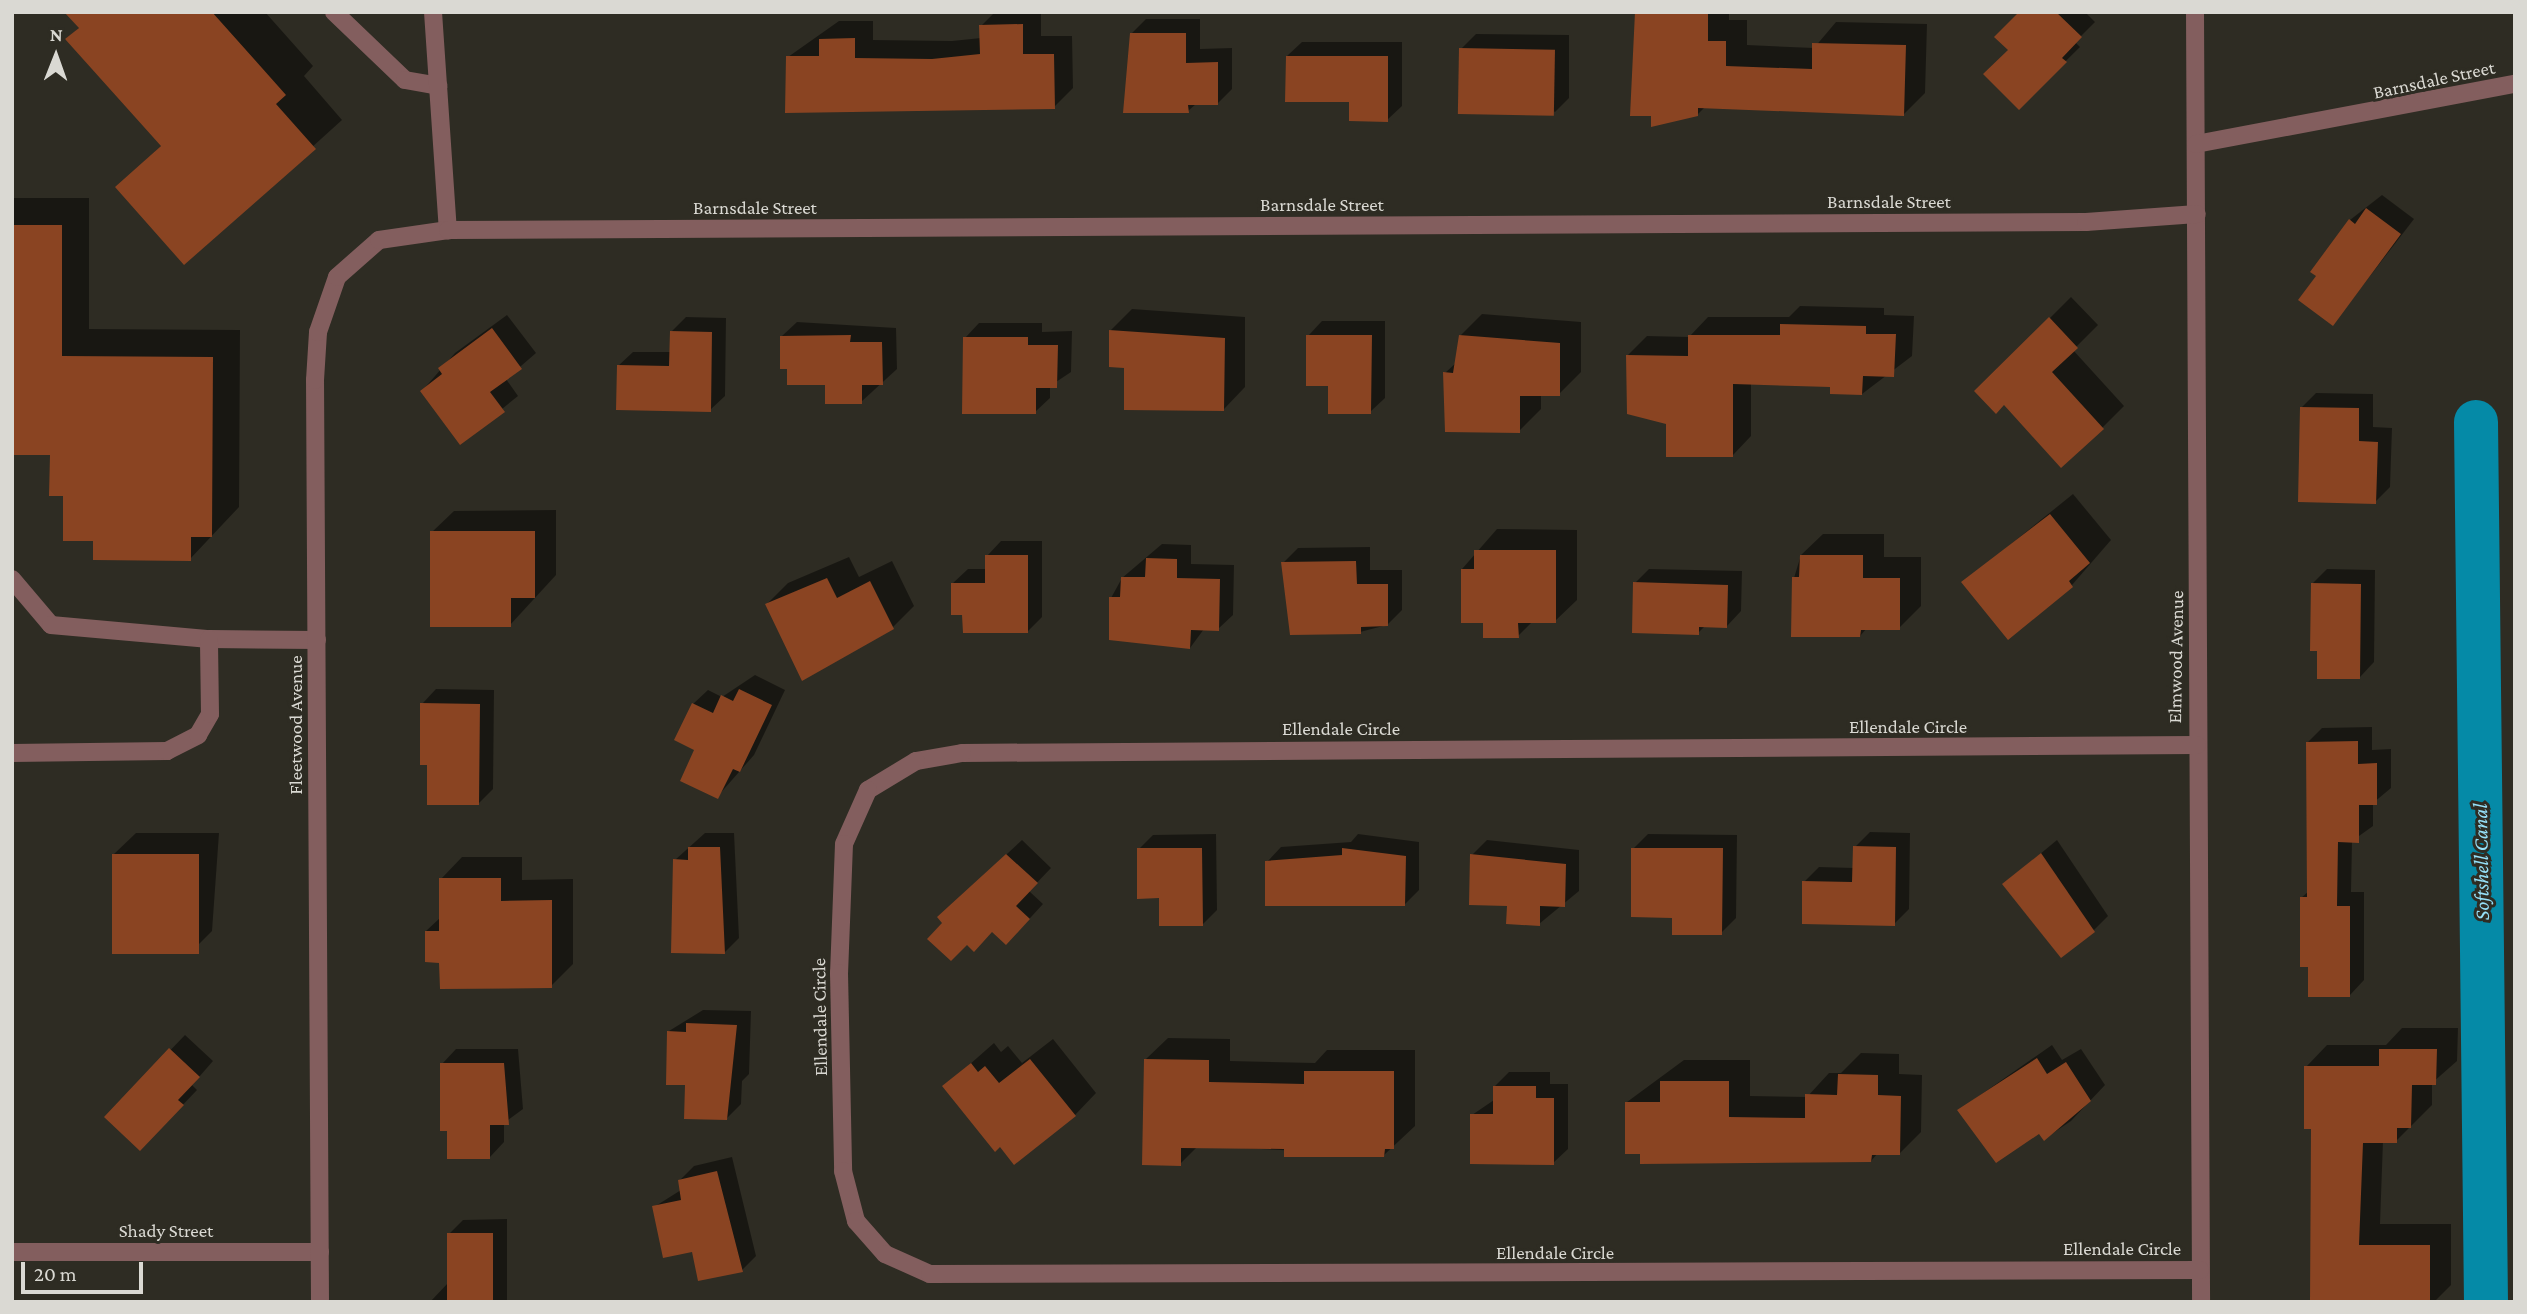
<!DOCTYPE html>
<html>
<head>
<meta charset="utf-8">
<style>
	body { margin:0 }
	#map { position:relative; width:2527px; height:1314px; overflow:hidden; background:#2e2c23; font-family:"Crimson Pro",serif }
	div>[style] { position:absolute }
	.shadow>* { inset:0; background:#0007 }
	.canal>* { height:44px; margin:-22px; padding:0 22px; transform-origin:22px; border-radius:22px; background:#058aa7 }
	.building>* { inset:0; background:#8a4422; transform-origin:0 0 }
	.minor>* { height:18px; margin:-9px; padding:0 9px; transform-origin:9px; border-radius:9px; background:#835e5e }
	span { translate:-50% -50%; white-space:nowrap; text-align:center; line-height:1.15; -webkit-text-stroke:6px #2e2c23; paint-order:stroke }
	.street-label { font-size:19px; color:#dad9d3 }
	.water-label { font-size:21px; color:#96e1f9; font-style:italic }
	.frame { position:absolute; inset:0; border:14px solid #dad9d3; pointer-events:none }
	.north { position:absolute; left:21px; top:21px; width:70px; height:70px; -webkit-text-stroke:5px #2e2c23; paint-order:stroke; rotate:1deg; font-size:19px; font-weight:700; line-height:28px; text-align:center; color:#dad9d3 }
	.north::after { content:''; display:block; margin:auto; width:24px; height:32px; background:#dad9d3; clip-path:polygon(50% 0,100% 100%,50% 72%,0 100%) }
	.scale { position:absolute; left:21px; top:1262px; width:122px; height:32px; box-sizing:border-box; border:4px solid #dad9d3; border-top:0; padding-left:9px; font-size:21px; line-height:24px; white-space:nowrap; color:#dad9d3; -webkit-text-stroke:5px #2e2c23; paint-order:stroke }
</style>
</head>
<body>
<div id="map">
	<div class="shadow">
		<div style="clip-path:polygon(66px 12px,265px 12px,313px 66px,304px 76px,342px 120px,185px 262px,146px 160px,162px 145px,68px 39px,80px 27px)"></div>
		<div style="clip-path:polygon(995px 12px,1041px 12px,1041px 36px,1072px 36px,1073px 88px,1054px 107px,788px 57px,839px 21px,873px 21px,873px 40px,952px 41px,981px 38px,981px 26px)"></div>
		<div style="clip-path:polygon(1636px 12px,1729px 12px,1729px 20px,1747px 20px,1747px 45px,1814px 48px,1836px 22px,1927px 24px,1925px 93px,1904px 114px,1705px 107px,1697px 115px)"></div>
		<div style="clip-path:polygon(2022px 12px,2085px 12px,2095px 22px,2075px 42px,2080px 47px,2019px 107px)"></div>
		<div style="clip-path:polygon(1146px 19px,1200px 19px,1200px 49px,1232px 48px,1232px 89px,1217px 104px,1196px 104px,1188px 111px,1131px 34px)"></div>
		<div style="clip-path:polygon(1476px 34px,1569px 35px,1569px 98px,1555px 112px,1461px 49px)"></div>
		<div style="clip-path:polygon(1302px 42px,1402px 42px,1402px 106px,1387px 120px,1351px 100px,1287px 56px)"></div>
		<div style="clip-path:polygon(2382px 195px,2414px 219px,2333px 324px,2318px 276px,2350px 220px)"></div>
		<div style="clip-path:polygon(12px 198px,89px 198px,89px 329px,240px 330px,239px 507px,190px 559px,95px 539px,65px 494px,51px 453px,12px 453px)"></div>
		<div style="clip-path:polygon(2071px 297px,2098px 325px,2073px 350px,2124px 406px,2102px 428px,1977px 391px)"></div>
		<div style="clip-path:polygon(1800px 306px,1884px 308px,1884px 315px,1914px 316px,1912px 356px,1862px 394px,1832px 385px,1751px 383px,1751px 436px,1733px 455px,1668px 423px,1628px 355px,1647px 336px,1689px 337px,1708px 317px,1789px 317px)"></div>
		<div style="clip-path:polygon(1132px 309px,1245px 317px,1245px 387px,1224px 409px,1126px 366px,1110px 331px)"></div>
		<div style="clip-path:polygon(1482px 314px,1581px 322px,1581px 372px,1559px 394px,1541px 394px,1541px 409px,1519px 431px,1445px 373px,1457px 362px,1460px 336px)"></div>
		<div style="clip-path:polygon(507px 315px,536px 353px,506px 379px,518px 396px,460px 443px,422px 391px,455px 353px)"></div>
		<div style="clip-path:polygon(686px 317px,726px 318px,725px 396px,710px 410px,618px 366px,633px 352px,671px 352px,671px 332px)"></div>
		<div style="clip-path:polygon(1322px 321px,1385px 321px,1385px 398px,1370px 412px,1330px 384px,1308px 336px)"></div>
		<div style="clip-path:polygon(797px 322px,896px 328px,897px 369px,861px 402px,789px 367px,782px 336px)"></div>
		<div style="clip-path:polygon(979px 323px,1042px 323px,1042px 332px,1072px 331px,1071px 372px,1050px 386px,1050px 398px,1035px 412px,965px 338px)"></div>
		<div style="clip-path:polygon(2316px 393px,2373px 394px,2373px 427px,2392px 428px,2390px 487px,2375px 502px,2301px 408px)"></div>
		<div style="clip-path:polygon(2073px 494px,2111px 540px,2072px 585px,2009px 637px,1964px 582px)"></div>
		<div style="clip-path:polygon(556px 510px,556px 575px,510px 625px,432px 532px,454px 511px)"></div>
		<div style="clip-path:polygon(1497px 529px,1577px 530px,1577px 600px,1555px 621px,1533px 621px,1518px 636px,1462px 569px)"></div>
		<div style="clip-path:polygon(1823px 534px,1884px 534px,1884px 557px,1921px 557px,1921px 606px,1899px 628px,1867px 628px,1860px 636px,1794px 578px,1801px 555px)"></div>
		<div style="clip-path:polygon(1001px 541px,1042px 541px,1042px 617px,1027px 632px,964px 613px,953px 583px,968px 569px,987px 569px,987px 556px)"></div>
		<div style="clip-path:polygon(1162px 544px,1191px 545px,1191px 564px,1234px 565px,1233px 615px,1218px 629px,1204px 629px,1190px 648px,1111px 598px,1122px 578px)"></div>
		<div style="clip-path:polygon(1370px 547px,1370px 570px,1402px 570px,1402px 610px,1387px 625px,1360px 632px,1283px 563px,1298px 548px)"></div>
		<div style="clip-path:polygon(849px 557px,859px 577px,892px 561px,914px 606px,893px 627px,767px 604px,788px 583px)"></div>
		<div style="clip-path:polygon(1649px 569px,1742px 571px,1741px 611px,1727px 626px,1706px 625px,1698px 633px,1635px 583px)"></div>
		<div style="clip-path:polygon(2327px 569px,2375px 570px,2374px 662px,2360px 677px,2312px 584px)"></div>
		<div style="clip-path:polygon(755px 675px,785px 690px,754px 755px,717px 797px,697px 749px,693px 704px,708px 690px,722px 697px)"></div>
		<div style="clip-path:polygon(436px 689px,494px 690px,493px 789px,479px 803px,429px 764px,422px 704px)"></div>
		<div style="clip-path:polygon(2372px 727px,2372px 750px,2391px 749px,2391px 788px,2373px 803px,2373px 826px,2352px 841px,2351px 892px,2364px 892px,2364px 980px,2350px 995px,2309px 965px,2301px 898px,2309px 891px,2308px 742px,2322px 728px)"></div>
		<div style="clip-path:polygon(1870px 832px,1910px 833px,1909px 909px,1894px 924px,1804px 882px,1819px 867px,1854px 868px,1855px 847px)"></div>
		<div style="clip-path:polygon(136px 833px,219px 833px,212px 931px,190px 953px,114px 854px)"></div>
		<div style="clip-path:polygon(705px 833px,734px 833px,739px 938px,725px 952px,675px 860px)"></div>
		<div style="clip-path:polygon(1216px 834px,1217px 910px,1202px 925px,1161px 897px,1139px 849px,1153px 835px)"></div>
		<div style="clip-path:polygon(1358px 834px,1419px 842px,1419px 890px,1405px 904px,1267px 862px,1281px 847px,1351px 842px)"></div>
		<div style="clip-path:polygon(1648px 834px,1737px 835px,1736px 918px,1721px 933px,1674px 916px,1633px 849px)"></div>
		<div style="clip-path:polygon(1022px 840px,1051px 868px,1029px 891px,1043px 904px,1020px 929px,945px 923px,954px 903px)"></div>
		<div style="clip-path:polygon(1487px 840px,1579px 850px,1579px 891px,1539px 924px,1509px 904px,1472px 855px)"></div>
		<div style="clip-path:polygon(2057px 840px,2108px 916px,2094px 930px,2004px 884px)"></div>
		<div style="clip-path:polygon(462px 857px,522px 857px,522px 880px,573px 879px,573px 964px,551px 986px,441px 961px,426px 931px,441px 917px,441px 879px)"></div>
		<div style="clip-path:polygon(703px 1010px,751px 1011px,749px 1074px,742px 1081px,741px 1104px,727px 1118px,687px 1084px,669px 1031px)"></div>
		<div style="clip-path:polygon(2402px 1028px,2458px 1028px,2457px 1061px,2432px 1083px,2432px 1105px,2396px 1141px,2383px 1141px,2380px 1224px,2451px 1224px,2451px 1285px,2434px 1302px,2312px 1302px,2313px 1128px,2306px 1067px,2327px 1045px,2386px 1045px)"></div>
		<div style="clip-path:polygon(185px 1035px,213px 1061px,192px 1085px,197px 1090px,155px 1134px,106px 1117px)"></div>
		<div style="clip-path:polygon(1168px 1038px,1230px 1039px,1230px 1061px,1315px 1063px,1327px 1050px,1415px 1050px,1415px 1126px,1384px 1155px,1198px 1146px,1180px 1164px,1146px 1059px)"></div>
		<div style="clip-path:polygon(1053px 1039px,1096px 1093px,1075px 1115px,944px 1087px,994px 1043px,1001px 1052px,1008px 1046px,1022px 1063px)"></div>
		<div style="clip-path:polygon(2052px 1045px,2062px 1060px,2081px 1049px,2105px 1085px,2071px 1121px,2044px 1139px,2040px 1132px,1959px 1110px)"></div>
		<div style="clip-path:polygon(456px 1049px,518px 1049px,523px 1109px,504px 1123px,504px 1142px,490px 1157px,442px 1064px)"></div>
		<div style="clip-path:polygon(1861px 1053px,1899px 1054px,1899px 1074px,1922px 1075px,1921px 1132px,1899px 1154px,1878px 1153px,1871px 1161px,1642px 1153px,1627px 1102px,1684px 1060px,1750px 1060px,1750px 1096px,1807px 1097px,1829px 1073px,1841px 1073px)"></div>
		<div style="clip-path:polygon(1509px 1072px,1550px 1072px,1550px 1084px,1568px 1084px,1568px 1149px,1553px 1163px,1472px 1115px,1494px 1100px,1494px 1087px)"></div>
		<div style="clip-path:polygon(732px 1157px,756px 1256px,742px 1270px,693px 1250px,654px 1207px,681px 1190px,679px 1181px,694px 1166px)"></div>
		<div style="clip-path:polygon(507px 1219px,507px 1302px,430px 1302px,448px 1283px,449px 1234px,463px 1220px)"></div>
	</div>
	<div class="canal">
		<div style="left:2476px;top:422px;width:880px;rotate:89.35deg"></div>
	</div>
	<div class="building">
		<div style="clip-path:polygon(64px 12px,212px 12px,286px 95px,276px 104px,316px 149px,184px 265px,115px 187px,161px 146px,65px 39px,79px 28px)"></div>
		<div style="clip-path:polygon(1635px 12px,1708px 12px,1708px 41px,1726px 41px,1726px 66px,1812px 69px,1812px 43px,1906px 45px,1904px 116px,1698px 108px,1698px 116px,1651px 127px,1651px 116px,1630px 116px)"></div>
		<div style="clip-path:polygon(2019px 12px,2056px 12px,2082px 37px,2062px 58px,2067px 62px,2019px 110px,1983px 74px,2008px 50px,1994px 37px)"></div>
		<div style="clip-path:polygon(1023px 24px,1023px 54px,1054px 54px,1055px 109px,785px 113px,786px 56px,819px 56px,819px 39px,855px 38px,855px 58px,932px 59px,980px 54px,979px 25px)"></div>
		<div style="clip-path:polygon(1130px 33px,1186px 33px,1186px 63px,1218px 62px,1218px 105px,1188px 105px,1189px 113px,1123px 113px)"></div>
		<div style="left:1459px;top:48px;width:96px;height:66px;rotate:1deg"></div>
		<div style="clip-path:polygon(1286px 56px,1388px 56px,1388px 122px,1349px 121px,1349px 102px,1285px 102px)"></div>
		<div style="clip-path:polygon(2366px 208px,2401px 234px,2333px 326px,2298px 300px,2316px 276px,2310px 272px,2349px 219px,2355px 224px)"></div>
		<div style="clip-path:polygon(12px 225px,62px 225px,62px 356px,213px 357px,212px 537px,191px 537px,191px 561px,93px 560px,93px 541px,63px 541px,63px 496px,49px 496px,50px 455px,12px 455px)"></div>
		<div style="clip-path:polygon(2049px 317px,2078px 348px,2052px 372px,2104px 429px,2061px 468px,2004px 405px,1996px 414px,1974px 391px)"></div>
		<div style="clip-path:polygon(1780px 324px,1866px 326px,1866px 334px,1896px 334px,1894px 377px,1863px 376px,1862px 395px,1830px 394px,1830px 387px,1733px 384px,1733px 457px,1666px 457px,1666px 424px,1627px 414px,1626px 355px,1688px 356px,1688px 335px,1780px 335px)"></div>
		<div style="clip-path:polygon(492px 328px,522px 369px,490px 392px,505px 412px,460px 445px,420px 391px,442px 374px,438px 368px)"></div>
		<div style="clip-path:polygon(1109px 330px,1225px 338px,1224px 411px,1124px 410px,1124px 368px,1109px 367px)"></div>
		<div style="clip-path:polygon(670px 331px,712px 332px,711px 412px,616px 410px,617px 365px,669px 366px)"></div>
		<div style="clip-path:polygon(851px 335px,850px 342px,882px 342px,883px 385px,862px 385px,862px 404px,825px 404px,825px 385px,787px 385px,787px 369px,780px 369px,780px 336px)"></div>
		<div style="clip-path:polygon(1306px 335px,1372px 335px,1371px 414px,1328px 414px,1328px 386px,1306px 386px)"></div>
		<div style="clip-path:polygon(1459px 335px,1560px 343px,1560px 396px,1520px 396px,1520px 433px,1445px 432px,1443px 372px,1453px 373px)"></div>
		<div style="clip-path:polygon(963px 337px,1028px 337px,1028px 345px,1058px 345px,1057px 388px,1036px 388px,1036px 414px,962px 414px)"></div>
		<div style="clip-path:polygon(2300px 407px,2359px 408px,2359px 441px,2378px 442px,2376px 504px,2298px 502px)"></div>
		<div style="clip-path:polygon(2050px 514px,2090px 563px,2069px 581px,2073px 587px,2008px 640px,1961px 582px)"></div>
		<div style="clip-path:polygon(430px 531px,535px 531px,535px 598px,511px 598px,511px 627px,430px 627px)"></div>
		<div style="clip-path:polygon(1474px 550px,1556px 550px,1556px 623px,1518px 623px,1519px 638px,1483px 638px,1483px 623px,1461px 623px,1461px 569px,1474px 569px)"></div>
		<div style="clip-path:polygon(985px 555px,1028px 555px,1028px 633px,963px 633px,962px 615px,951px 615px,951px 583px,985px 583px)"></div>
		<div style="clip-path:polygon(1800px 555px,1863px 555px,1863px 578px,1900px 578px,1900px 630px,1861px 630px,1860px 637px,1791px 637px,1792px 577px,1799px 577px)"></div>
		<div style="clip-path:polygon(1146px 558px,1177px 559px,1177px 578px,1220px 579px,1219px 631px,1191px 630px,1190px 649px,1109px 640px,1109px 597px,1120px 597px,1121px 577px,1145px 577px)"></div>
		<div style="clip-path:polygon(1356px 561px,1357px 584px,1388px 584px,1388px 626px,1361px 627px,1361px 634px,1290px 635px,1281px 562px)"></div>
		<div style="clip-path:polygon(827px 578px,837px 598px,870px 581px,894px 629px,802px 681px,765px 604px)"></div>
		<div style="clip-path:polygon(1633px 582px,1728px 585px,1727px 628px,1699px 627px,1699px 635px,1632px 633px)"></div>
		<div style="clip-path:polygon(2311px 583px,2361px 584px,2360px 679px,2317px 679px,2317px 651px,2310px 651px)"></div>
		<div style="clip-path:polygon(739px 689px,772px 705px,740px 772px,733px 769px,718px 799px,680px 781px,694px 750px,674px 740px,692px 703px,713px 713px,721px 695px,733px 701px)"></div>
		<div style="clip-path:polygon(420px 703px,480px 704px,479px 805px,427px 805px,427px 765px,420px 765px)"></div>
		<div style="clip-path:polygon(2358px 741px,2358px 764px,2377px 763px,2377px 805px,2359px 805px,2359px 843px,2338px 842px,2337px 906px,2350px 906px,2350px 997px,2308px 997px,2308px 967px,2300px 967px,2300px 897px,2307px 897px,2306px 742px)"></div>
		<div style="clip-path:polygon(1853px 846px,1896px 847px,1895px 926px,1802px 924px,1802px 881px,1852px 882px)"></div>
		<div style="clip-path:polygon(688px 847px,720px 847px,725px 954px,671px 953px,673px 859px,688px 860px)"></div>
		<div style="clip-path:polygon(1137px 848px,1202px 848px,1203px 926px,1159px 926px,1159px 898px,1137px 899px)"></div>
		<div style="clip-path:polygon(1342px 848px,1406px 856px,1405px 906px,1265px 906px,1265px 861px,1342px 855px)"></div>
		<div style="clip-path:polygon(1631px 848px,1723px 848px,1722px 935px,1672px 935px,1672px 918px,1631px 917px)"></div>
		<div style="clip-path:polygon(2041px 853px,2095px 932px,2061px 958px,2002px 884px)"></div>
		<div style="left:112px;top:854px;width:87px;height:100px"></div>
		<div style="clip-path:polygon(1006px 854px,1038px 883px,1016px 906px,1030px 919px,1006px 945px,992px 932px,974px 952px,967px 945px,951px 961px,927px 939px,942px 923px,937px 917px)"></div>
		<div style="clip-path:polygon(1470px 854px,1566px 864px,1565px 907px,1540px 906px,1540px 926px,1506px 924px,1507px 906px,1469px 905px)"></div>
		<div style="clip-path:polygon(439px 878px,501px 878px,501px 901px,552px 900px,552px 988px,440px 989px,439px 963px,425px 962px,425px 931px,439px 931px)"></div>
		<div style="clip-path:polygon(686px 1023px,737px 1025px,727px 1120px,684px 1119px,685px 1085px,666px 1085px,667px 1031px,686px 1032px)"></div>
		<div style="clip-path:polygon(169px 1048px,200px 1077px,178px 1100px,184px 1105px,140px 1151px,104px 1117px)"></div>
		<div style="clip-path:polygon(2379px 1049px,2437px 1049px,2436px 1085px,2412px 1085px,2411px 1128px,2397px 1128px,2397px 1143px,2363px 1143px,2359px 1245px,2430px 1245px,2430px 1302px,2310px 1302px,2311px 1129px,2304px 1129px,2304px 1066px,2379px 1066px)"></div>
		<div style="clip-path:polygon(2037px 1058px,2047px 1074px,2066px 1062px,2091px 1101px,2044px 1141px,2039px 1134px,1996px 1163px,1957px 1110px)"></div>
		<div style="clip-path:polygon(1030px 1059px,1076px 1116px,1014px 1165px,1000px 1147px,995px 1152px,942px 1086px,971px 1063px,978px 1072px,985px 1066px,999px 1083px)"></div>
		<div style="clip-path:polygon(1144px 1059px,1209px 1060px,1209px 1082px,1304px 1084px,1304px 1071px,1394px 1071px,1394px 1149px,1385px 1149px,1384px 1157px,1284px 1157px,1284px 1149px,1181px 1148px,1181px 1166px,1142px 1165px)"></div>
		<div style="clip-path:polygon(440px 1063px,504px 1063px,509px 1125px,490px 1125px,490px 1159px,447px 1159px,447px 1131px,440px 1131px)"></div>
		<div style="clip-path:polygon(1838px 1074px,1878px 1075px,1878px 1095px,1901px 1096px,1900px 1155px,1872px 1155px,1871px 1162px,1640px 1164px,1640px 1154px,1625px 1154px,1625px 1102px,1660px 1102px,1660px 1081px,1729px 1081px,1729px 1117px,1805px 1118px,1805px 1094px,1837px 1095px)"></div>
		<div style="clip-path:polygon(1493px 1086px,1536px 1086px,1536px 1098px,1554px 1098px,1554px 1165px,1470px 1164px,1470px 1114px,1493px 1114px)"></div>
		<div style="clip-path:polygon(717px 1171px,743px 1272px,698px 1281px,692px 1252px,663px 1258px,652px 1206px,681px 1200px,678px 1180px)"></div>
		<div style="left:447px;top:1233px;width:46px;height:69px"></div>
	</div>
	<div class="minor">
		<div style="left:334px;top:12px;width:98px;rotate:43.8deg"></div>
		<div style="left:405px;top:80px;width:34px;rotate:10deg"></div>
		<div style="left:433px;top:12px;width:219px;rotate:86.1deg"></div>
		<div style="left:2195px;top:12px;width:1290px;rotate:89.73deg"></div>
		<div style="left:2196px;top:144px;width:325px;rotate:-10.7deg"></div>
		<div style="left:12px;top:579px;width:60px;rotate:49.7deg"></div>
		<div style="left:51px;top:625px;width:159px;rotate:5.1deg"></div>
		<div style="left:209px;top:639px;width:108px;rotate:0.5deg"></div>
		<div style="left:2197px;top:745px;width:1235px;rotate:179.63deg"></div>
		<div style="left:962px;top:753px;width:47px;rotate:170.1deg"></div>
		<div style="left:916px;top:761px;width:56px;rotate:148.9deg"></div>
		<div style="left:868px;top:790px;width:59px;rotate:114deg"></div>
		<div style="left:844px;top:844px;width:129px;rotate:92.2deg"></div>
		<div style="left:839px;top:973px;width:198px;rotate:88.8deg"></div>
		<div style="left:843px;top:1171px;width:52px;rotate:75.4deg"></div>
		<div style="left:856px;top:1221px;width:44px;rotate:48.7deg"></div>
		<div style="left:885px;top:1254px;width:49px;rotate:24deg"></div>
		<div style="left:930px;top:1274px;width:1270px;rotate:-0.18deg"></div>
		<div style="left:12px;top:753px;width:155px;rotate:-0.7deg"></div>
		<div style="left:167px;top:751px;width:35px;rotate:-27deg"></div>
		<div style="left:198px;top:735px;width:24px;rotate:-60deg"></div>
		<div style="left:210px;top:714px;width:75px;rotate:-90.8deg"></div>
		<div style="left:12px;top:1252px;width:308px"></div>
		<div style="left:320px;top:1302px;width:922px;rotate:-90.31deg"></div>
		<div style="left:315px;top:380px;width:48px;rotate:-86.4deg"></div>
		<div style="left:318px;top:332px;width:58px;rotate:-70.9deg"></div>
		<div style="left:337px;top:277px;width:56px;rotate:-41.4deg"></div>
		<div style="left:379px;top:240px;width:70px;rotate:-8.2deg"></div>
		<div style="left:448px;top:230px;width:1638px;rotate:-0.28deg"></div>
		<div style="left:2086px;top:222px;width:111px;rotate:-4.1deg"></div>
	</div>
	<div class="street-label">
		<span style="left:2434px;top:80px;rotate:-12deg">Barnsdale Street</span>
		<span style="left:1889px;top:202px">Barnsdale Street</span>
		<span style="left:1322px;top:205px">Barnsdale Street</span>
		<span style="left:755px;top:208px">Barnsdale Street</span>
		<span style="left:2176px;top:657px;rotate:-89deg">Elmwood Avenue</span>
		<span style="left:296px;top:725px;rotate:-90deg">Fleetwood Avenue</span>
		<span style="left:1908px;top:727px">Ellendale Circle</span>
		<span style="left:1341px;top:729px">Ellendale Circle</span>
		<span style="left:820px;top:1017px;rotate:-91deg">Ellendale Circle</span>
		<span style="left:166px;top:1231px">Shady Street</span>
		<span style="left:2122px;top:1249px">Ellendale Circle</span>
		<span style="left:1555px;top:1253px">Ellendale Circle</span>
	</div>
	<div class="water-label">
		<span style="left:2481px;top:862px;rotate:-91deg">Softshell Canal</span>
	</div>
	<div class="frame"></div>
	<div class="north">N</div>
	<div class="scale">20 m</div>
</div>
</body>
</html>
